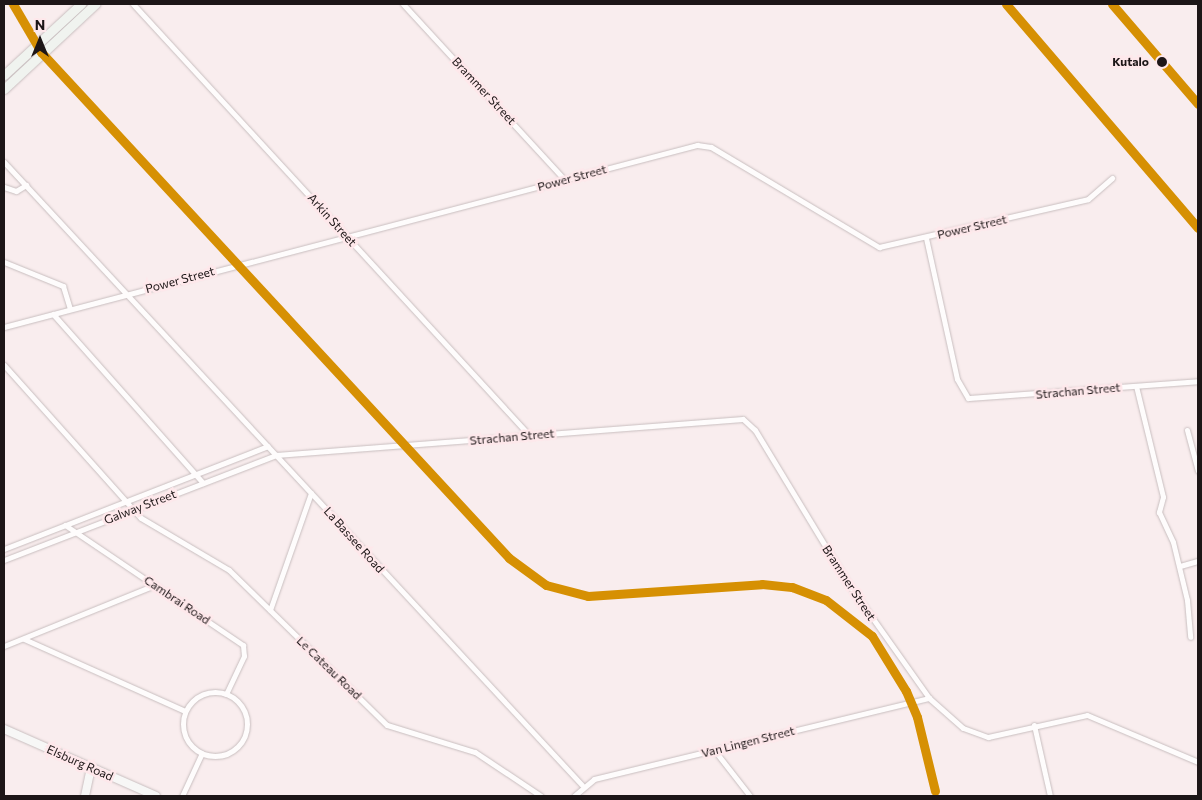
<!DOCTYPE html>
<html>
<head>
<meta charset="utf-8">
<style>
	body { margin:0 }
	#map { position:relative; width:1202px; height:800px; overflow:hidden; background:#f9edee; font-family:Commissioner,sans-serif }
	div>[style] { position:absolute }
	.roads { filter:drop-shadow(0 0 1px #c8bebf) drop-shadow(0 0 1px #c8bebf) }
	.minor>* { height:5px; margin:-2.5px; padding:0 2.5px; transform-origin:2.5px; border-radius:2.5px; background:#fefcfc }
	.minor>.ring { margin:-2.5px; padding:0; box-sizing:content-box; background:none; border:5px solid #fefcfc; border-radius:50% }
	.secondary>* { height:8px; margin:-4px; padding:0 4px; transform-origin:4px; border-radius:4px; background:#f7f7f6 }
	.primary>* { height:9px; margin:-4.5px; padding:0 4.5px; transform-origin:4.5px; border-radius:4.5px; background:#f0f3ef }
	.rail>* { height:2px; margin-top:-1px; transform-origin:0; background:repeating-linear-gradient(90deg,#c9c6c6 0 2.5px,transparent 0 7.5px) }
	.rail-1>* { height:9px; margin:-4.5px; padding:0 4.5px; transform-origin:4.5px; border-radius:4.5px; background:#d69003 }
	.dots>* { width:14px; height:14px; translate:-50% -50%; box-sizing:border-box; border:2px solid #fee8eb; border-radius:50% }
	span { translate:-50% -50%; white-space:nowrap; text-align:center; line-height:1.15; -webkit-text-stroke:5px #fee8eb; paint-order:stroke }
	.stop-label { font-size:12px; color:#1d1617; font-weight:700 }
	.right { translate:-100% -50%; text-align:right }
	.street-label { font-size:12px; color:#1d1617 }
	.frame { position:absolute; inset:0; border:5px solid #1d1617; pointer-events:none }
	.north { position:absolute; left:15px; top:15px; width:50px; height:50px; -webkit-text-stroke:4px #fee8eb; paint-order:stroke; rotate:0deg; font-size:14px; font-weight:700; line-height:20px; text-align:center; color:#1d1617 }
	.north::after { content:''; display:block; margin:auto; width:18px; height:22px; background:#1d1617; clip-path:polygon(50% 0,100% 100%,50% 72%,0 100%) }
</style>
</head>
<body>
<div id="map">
	<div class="roads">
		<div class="minor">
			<div style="left:133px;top:4px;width:587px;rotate:47.42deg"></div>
			<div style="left:403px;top:4px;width:239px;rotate:47.4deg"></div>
			<div style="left:4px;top:162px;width:850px;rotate:47.15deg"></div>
			<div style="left:4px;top:187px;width:13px;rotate:18deg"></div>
			<div style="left:16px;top:191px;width:12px;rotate:-31deg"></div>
			<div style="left:926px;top:238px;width:144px;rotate:77.6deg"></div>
			<div style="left:957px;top:379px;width:22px;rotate:60deg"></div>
			<div style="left:968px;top:398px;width:231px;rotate:-4.2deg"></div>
			<div style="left:4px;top:262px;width:64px;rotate:22.1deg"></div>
			<div style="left:63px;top:286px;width:24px;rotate:73deg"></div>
			<div style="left:53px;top:314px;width:226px;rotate:48.4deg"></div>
			<div style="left:4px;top:327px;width:717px;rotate:-14.72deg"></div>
			<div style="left:697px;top:145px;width:14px;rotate:8deg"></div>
			<div style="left:711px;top:147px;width:196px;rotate:30.8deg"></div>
			<div style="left:879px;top:247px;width:214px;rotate:-12.9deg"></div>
			<div style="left:1088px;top:199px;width:32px;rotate:-41deg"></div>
			<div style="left:4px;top:365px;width:205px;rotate:48.2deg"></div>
			<div style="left:141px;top:518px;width:102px;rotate:30.6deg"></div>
			<div style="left:229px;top:570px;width:221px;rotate:44.5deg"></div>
			<div style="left:387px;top:725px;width:92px;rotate:17.1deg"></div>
			<div style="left:475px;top:752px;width:79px;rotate:33.7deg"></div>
			<div style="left:1136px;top:386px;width:114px;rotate:76.3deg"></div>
			<div style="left:1163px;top:497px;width:16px;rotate:105deg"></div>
			<div style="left:1159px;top:512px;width:33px;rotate:65deg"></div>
			<div style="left:1173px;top:542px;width:60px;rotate:76.4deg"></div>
			<div style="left:1187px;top:600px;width:37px;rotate:85deg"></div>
			<div style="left:1187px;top:430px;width:42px;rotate:75deg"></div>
			<div style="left:65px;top:525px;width:215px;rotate:34deg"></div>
			<div style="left:243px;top:645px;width:11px;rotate:85deg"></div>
			<div style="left:244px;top:656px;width:42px;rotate:115.3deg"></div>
			<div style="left:4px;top:549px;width:283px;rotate:-21.3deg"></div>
			<div style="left:4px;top:560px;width:292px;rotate:-21.1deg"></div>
			<div style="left:276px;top:455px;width:468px;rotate:-4.4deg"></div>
			<div style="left:743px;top:419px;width:16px;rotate:43deg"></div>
			<div style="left:755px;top:430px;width:178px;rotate:58.8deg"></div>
			<div style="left:847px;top:582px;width:142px;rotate:54.7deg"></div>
			<div style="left:929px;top:698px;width:45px;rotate:41.4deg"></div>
			<div style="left:963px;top:728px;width:27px;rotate:20deg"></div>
			<div style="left:988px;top:737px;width:101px;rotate:-12.5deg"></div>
			<div style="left:1087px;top:715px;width:121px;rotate:22.9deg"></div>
			<div style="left:1180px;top:566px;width:19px;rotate:-16deg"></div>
			<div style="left:270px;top:610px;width:124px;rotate:-70.7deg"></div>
			<div style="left:24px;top:639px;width:176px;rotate:24.1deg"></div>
			<div style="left:4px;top:646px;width:163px;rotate:-22deg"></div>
			<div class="ring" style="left:183px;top:692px;width:59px;height:59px"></div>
			<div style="left:1034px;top:725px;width:73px;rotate:77.3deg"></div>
			<div style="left:715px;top:751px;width:57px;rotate:52.1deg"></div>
			<div style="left:182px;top:796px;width:47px;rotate:-65.1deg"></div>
			<div style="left:574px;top:796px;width:26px;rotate:-40deg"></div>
			<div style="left:594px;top:779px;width:345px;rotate:-13.6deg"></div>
		</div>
		<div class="secondary">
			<div style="left:4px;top:729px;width:166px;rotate:23.8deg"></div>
			<div style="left:85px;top:796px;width:29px;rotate:-78deg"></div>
		</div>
		<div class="primary">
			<div style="left:4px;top:75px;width:105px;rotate:-42.7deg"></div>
			<div style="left:4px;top:89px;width:125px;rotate:-43deg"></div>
		</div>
	</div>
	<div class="rail">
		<div style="left:13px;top:4px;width:56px;rotate:59.7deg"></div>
		<div style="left:41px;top:52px;width:689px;rotate:47.23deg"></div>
		<div style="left:509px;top:558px;width:46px;rotate:36.1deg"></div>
		<div style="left:546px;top:585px;width:43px;rotate:14.7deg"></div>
		<div style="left:588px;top:596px;width:174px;rotate:-3.9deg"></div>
		<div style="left:762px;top:584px;width:30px;rotate:6deg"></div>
		<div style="left:792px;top:587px;width:36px;rotate:21deg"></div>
		<div style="left:826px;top:600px;width:58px;rotate:38deg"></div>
		<div style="left:872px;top:636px;width:65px;rotate:58.3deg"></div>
		<div style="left:906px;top:691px;width:28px;rotate:67deg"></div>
		<div style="left:917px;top:717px;width:76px;rotate:76.3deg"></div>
		<div style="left:1006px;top:4px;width:295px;rotate:49.4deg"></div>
	</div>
	<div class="rail-1">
		<div style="left:13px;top:4px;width:56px;rotate:59.7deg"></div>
		<div style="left:41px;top:52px;width:689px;rotate:47.23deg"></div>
		<div style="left:509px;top:558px;width:46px;rotate:36.1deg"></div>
		<div style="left:546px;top:585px;width:43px;rotate:14.7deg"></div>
		<div style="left:588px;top:596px;width:174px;rotate:-3.9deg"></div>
		<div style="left:762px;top:584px;width:30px;rotate:6deg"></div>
		<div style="left:792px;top:587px;width:36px;rotate:21deg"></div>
		<div style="left:826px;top:600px;width:58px;rotate:38deg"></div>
		<div style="left:872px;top:636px;width:65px;rotate:58.3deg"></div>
		<div style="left:906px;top:691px;width:28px;rotate:67deg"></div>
		<div style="left:917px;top:717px;width:76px;rotate:76.3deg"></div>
		<div style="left:1006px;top:4px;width:295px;rotate:49.4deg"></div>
		<div style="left:1112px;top:4px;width:132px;rotate:49.3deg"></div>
	</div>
	<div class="dots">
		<div style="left:1162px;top:62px;background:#1d1617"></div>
	</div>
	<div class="stop-label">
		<span class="right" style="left:1149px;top:62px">Kutalo</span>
	</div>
	<div class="street-label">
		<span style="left:484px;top:91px;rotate:47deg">Brammer Street</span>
		<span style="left:572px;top:178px;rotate:-15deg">Power Street</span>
		<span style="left:332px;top:220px;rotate:48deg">Arkin Street</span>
		<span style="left:972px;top:227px;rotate:-13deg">Power Street</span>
		<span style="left:180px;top:280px;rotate:-15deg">Power Street</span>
		<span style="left:1078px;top:391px;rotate:-5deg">Strachan Street</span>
		<span style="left:512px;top:437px;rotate:-5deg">Strachan Street</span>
		<span style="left:140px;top:507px;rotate:-21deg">Galway Street</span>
		<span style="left:354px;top:540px;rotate:48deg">La Bassee Road</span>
		<span style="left:849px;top:583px;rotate:57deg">Brammer Street</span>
		<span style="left:177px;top:600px;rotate:34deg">Cambrai Road</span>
		<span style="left:329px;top:668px;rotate:44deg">Le Cateau Road</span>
		<span style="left:748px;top:742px;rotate:-14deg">Van Lingen Street</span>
		<span style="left:80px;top:763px;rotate:24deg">Elsburg Road</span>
	</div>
	<div class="frame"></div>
	<div class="north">N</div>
</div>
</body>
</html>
